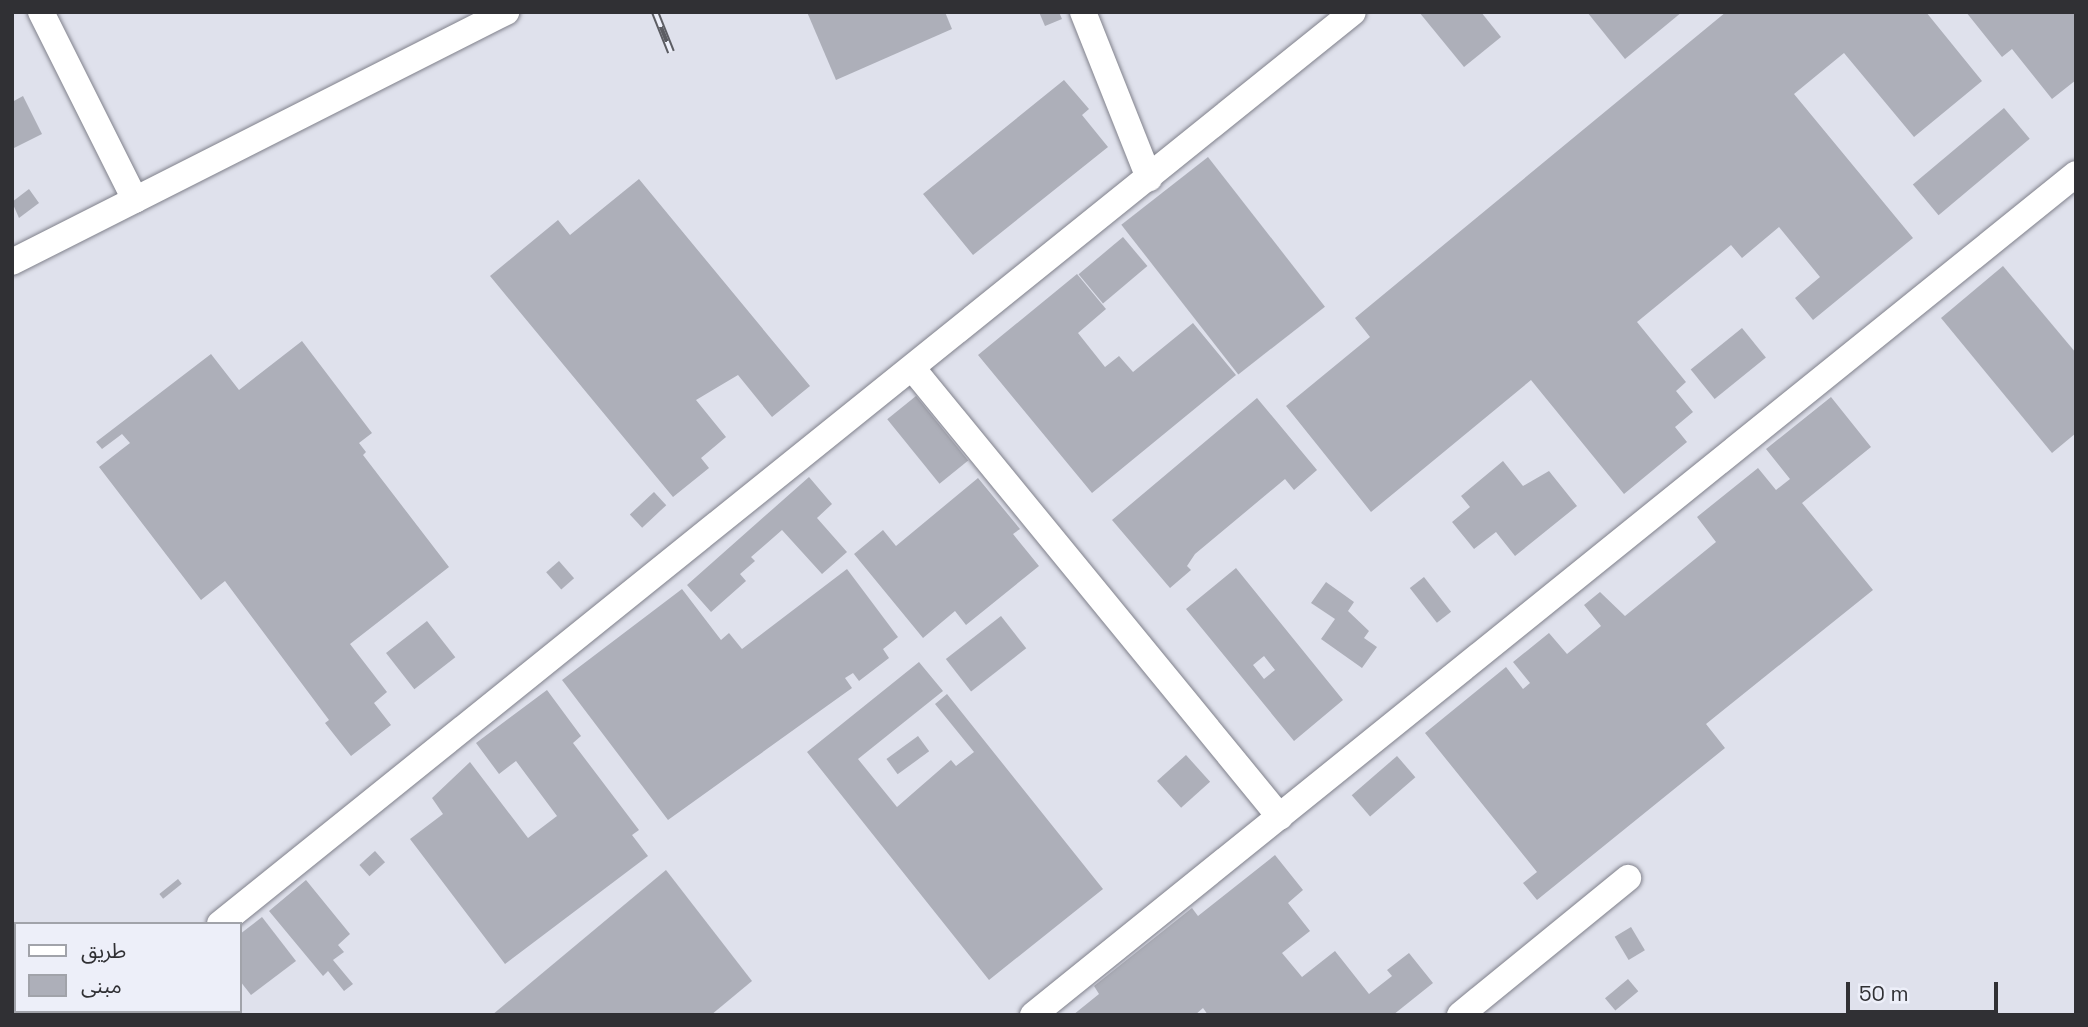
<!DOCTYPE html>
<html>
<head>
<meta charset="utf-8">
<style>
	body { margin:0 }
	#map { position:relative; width:2088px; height:1027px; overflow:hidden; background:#dfe1ec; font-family:"Space Grotesk","Noto Sans Arabic",sans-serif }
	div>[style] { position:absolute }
	.building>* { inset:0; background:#adafb9; transform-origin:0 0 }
	.roads { filter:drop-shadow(0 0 2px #80818b) drop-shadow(0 0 2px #80818b) }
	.minor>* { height:26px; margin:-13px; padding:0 13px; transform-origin:13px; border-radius:13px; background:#fff }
	.rail>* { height:8px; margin-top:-4px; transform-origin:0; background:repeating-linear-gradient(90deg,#edeff9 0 16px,#5c5d63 0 32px); box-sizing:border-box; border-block:2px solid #5c5d63 }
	span { translate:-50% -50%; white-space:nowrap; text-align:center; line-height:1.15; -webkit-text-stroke:5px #edeff9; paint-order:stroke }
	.frame { position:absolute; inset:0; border:14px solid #303034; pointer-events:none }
	.legend { position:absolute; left:14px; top:922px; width:228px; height:91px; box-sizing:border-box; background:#edeff9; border:2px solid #a1a3aa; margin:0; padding:9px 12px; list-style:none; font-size:21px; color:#303034 }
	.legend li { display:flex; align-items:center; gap:14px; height:35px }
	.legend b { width:35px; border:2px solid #a1a3aa }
	.scale { position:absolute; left:1846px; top:982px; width:152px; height:32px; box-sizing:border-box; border:4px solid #303034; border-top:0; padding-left:9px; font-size:21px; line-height:24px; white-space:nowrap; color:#303034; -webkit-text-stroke:5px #edeff9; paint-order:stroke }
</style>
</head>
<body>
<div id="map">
	<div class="building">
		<div style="clip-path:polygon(807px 12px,945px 12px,952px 29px,836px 80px)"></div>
		<div style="clip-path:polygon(1039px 12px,1059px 12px,1062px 19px,1045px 26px)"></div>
		<div style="clip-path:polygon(1419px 12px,1481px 12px,1501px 37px,1464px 67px)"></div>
		<div style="clip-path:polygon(1587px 12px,1682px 12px,1625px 59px)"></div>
		<div style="clip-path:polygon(1726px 12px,1926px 12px,1982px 81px,1914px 137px,1844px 53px,1794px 94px,1913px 238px,1813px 320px,1795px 298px,1820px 277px,1779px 227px,1742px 258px,1731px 245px,1637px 322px,1686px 382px,1676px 391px,1693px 412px,1675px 427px,1687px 442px,1624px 494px,1531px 380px,1371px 512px,1286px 406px,1370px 337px,1355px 318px)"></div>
		<div style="clip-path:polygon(1966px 12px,2076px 12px,2076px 80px,2052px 99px,2012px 49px,2002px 57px)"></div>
		<div style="clip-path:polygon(1064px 80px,1089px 109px,1082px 115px,1108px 147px,973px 255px,923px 194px)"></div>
		<div style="clip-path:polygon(23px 96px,42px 134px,12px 149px,12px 102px)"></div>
		<div style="left:2004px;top:108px;width:40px;height:119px;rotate:50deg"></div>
		<div style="left:1208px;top:157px;width:190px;height:110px;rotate:52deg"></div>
		<div style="clip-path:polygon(639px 179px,810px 386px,772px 417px,738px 375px,696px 400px,726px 437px,701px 458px,709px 468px,673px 497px,490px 276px,558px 220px,570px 235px)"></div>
		<div style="clip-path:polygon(29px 189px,39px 203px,19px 218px,12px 202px)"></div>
		<div style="left:1123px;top:237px;width:38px;height:58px;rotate:50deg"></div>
		<div style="clip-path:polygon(2003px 266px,2076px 353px,2076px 433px,2052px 453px,1941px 318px)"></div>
		<div style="clip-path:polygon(1077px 274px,1106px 309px,1078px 333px,1105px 367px,1119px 356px,1133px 372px,1193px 323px,1236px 375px,1092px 493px,978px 355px)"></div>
		<div style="left:1742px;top:328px;width:38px;height:66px;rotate:51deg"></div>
		<div style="clip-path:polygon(302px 341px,372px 433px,359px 443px,366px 452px,363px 455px,449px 567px,350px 644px,387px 692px,374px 703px,391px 725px,351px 756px,325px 723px,329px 720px,225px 581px,201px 600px,99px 467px,130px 443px,122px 434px,102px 449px,96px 442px,211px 354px,239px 390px)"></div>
		<div style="left:916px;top:396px;width:83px;height:37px;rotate:51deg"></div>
		<div style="clip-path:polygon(1831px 397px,1871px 447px,1802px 503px,1873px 590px,1706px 724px,1725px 748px,1537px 900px,1523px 883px,1537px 872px,1425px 733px,1506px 667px,1523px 689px,1530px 683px,1513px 662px,1549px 633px,1567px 654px,1601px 626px,1584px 605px,1600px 592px,1625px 616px,1716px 542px,1697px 517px,1758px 468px,1776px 490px,1790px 479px,1766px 449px)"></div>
		<div style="clip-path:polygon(1257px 398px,1317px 470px,1294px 490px,1285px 479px,1195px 554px,1187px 566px,1191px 570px,1170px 588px,1112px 520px)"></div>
		<div style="clip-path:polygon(1503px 461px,1523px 486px,1549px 471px,1577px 506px,1515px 556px,1496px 532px,1474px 549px,1452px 522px,1470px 507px,1461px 496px)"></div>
		<div style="clip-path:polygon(809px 477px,832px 504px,817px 518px,847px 552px,822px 574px,782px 530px,751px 557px,755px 561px,740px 574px,746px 581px,711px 612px,687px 585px)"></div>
		<div style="clip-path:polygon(978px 478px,1020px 529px,1013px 534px,1039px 566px,966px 625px,955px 611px,923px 638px,854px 554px,883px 530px,896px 546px)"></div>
		<div style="left:654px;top:492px;width:18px;height:33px;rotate:47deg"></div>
		<div style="left:559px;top:561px;width:23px;height:17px;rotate:49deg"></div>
		<div style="clip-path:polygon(evenodd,1236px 568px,1343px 700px,1294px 741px,1186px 609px,1236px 568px,1264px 656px,1275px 670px,1264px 679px,1253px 665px,1264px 656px)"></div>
		<div style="clip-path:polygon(847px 569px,898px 637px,883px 649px,889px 658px,859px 681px,853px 673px,845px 678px,852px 688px,668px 820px,562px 680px,682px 589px,721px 640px,729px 633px,742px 649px)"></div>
		<div style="left:1424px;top:577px;width:44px;height:18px;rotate:52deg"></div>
		<div style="clip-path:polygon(1326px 582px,1354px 602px,1348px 611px,1369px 631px,1364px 638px,1377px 647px,1362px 668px,1321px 639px,1335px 619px,1311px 603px)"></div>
		<div style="left:1001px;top:616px;width:41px;height:70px;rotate:52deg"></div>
		<div style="left:427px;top:621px;width:46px;height:52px;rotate:52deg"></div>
		<div style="clip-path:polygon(919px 662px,943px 691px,858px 759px,897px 807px,951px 760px,956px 766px,974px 752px,935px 704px,947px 694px,1103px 889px,989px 980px,807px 752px)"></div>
		<div style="clip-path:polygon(547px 690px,581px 736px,573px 743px,639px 830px,632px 835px,648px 856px,505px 964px,410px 839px,443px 814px,432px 798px,470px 762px,528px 838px,557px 816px,516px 761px,499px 774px,476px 743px)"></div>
		<div style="left:918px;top:736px;width:19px;height:39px;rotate:54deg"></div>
		<div style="left:1186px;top:755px;width:36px;height:39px;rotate:48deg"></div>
		<div style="left:1397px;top:756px;width:28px;height:60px;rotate:49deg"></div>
		<div style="left:375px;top:851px;width:15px;height:21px;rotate:48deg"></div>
		<div style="clip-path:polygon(1275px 855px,1303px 890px,1288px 903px,1310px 931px,1282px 953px,1302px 977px,1335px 951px,1369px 994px,1392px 976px,1387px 970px,1409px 953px,1433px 983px,1393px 1015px,1208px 1015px,1203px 1008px,1195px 1015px,1073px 1015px,1099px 994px,1094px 986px,1192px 908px,1198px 916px)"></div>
		<div style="clip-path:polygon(666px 870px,752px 981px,711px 1015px,492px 1015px)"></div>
		<div style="left:178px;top:879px;width:6px;height:24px;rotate:51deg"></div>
		<div style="clip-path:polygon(306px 880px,350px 934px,338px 945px,344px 952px,333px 960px,353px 984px,344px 991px,328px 971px,323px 976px,269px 911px)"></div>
		<div style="clip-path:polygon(262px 917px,296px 961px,251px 995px,240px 981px,240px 934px)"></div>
		<div style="left:1631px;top:927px;width:27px;height:19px;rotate:59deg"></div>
		<div style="left:1628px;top:979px;width:16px;height:30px;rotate:50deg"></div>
	</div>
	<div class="roads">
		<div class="minor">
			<div style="left:41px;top:12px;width:210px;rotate:63.4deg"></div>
			<div style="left:1083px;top:12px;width:179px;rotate:68.3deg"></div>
			<div style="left:12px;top:262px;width:554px;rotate:-26.84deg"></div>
			<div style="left:913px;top:369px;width:579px;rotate:50.68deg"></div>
			<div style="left:220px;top:924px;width:1454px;rotate:-38.83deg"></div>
			<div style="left:105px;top:1015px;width:6px;rotate:-45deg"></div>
			<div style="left:1033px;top:1015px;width:1340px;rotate:-38.88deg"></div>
			<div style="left:1460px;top:1015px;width:217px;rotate:-39.2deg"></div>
		</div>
	</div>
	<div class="rail">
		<div style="left:655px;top:12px;width:43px;rotate:68.2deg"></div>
	</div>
	<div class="frame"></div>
	<ul class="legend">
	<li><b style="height:9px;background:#fff"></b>طريق</li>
	<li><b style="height:19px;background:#adafb9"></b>مبنى</li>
	</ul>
	<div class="scale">50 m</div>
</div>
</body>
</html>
